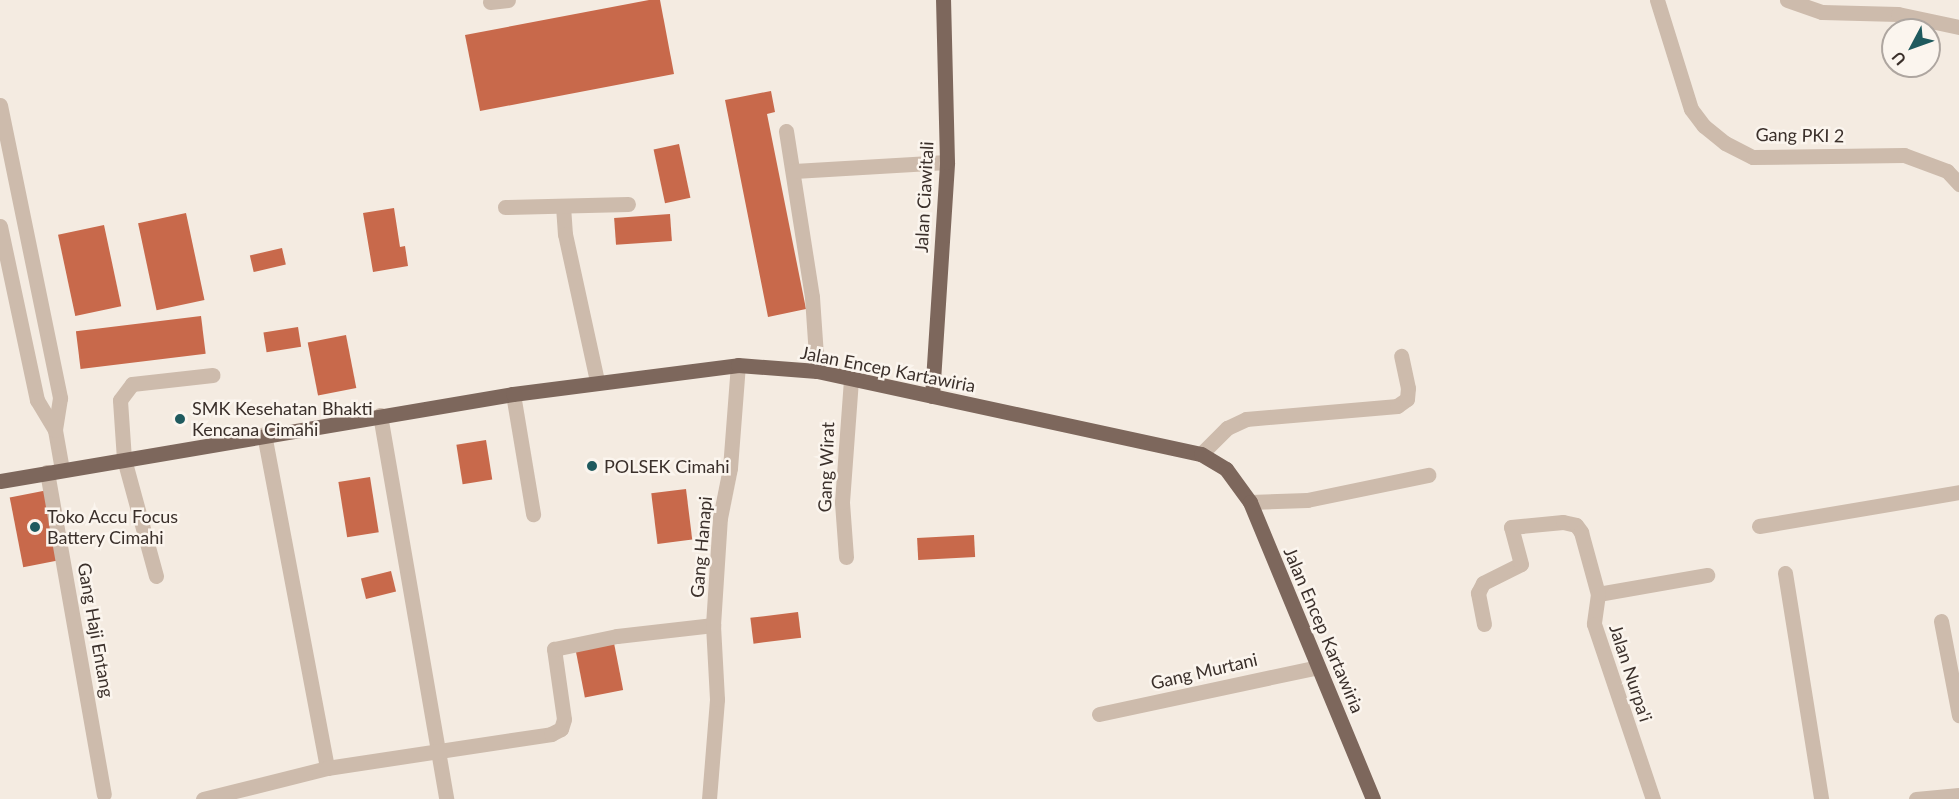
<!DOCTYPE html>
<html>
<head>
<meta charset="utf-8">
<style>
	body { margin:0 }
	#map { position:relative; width:1959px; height:799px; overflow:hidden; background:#f4ebe1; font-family:Lato,sans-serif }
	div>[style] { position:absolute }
	.building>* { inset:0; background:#c8694b; transform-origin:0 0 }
	.minor>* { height:15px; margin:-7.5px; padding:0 7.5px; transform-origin:7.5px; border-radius:7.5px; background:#cdbbac }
	.major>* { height:15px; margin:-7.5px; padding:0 7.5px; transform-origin:7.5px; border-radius:7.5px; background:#7d675c }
	.dots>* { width:16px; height:16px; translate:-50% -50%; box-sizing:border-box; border:3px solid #fbf5ee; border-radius:50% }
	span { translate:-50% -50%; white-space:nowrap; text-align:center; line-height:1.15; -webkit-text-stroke:5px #fbf5ee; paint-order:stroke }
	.street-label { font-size:18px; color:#3b302b }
	.poi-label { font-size:18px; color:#3b302b }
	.left { translate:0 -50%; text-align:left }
	.north { position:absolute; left:1881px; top:18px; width:60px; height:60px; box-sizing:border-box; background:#fbf5ee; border:2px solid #aea6a0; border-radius:50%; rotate:229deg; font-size:16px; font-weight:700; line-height:24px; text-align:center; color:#3b302b }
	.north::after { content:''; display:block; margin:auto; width:21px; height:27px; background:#1f5a5e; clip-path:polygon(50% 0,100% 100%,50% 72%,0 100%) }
</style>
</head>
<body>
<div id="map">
	<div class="building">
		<div style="clip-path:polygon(649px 0,660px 0,674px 74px,480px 111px,465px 35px)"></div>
		<div style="clip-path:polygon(771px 91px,775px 112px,767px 114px,806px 309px,768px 317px,725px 100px)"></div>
		<div style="left:679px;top:144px;width:55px;height:26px;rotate:78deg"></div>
		<div style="clip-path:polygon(394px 208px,400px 247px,405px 246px,408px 266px,373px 272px,363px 213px)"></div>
		<div style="left:186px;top:213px;width:89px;height:49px;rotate:78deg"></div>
		<div style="left:670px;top:214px;width:27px;height:56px;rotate:86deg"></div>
		<div style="left:104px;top:225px;width:83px;height:47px;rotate:78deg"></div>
		<div style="left:282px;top:248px;width:17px;height:33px;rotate:77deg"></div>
		<div style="left:201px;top:316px;width:38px;height:126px;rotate:83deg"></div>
		<div style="left:298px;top:327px;width:20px;height:35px;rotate:81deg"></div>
		<div style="left:346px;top:335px;width:54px;height:39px;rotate:79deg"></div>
		<div style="left:486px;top:440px;width:40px;height:30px;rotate:81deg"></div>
		<div style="left:370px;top:477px;width:56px;height:32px;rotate:81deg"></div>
		<div style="left:686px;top:489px;width:51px;height:35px;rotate:83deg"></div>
		<div style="left:48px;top:490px;width:71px;height:39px;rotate:79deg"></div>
		<div style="left:974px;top:535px;width:22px;height:57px;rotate:87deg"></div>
		<div style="left:391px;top:571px;width:21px;height:31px;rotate:76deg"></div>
		<div style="left:798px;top:612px;width:26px;height:48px;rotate:83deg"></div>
		<div style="left:614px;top:643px;width:48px;height:39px;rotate:79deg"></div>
	</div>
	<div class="minor">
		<div style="left:1657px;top:0;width:114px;rotate:72.7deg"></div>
		<div style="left:1691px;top:109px;width:21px;rotate:53deg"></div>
		<div style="left:1704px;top:126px;width:27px;rotate:39deg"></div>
		<div style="left:1725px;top:143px;width:31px;rotate:27deg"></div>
		<div style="left:1753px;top:157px;width:151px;rotate:-0.8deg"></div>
		<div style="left:1904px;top:155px;width:46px;rotate:20.4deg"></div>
		<div style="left:1947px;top:171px;width:18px;rotate:47deg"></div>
		<div style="left:1787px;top:0;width:37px;rotate:19deg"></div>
		<div style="left:1822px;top:12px;width:76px;rotate:1.5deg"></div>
		<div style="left:1898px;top:14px;width:62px;rotate:12deg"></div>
		<div style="left:490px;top:2px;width:18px;rotate:-6deg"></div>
		<div style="left:0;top:105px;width:299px;rotate:78.4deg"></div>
		<div style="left:60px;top:398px;width:32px;rotate:99deg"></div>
		<div style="left:55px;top:430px;width:40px;rotate:80deg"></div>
		<div style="left:786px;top:131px;width:168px;rotate:81.1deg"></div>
		<div style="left:812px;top:297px;width:74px;rotate:86.1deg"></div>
		<div style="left:794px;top:171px;width:153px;rotate:-3.4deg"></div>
		<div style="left:563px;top:206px;width:28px;rotate:86deg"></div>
		<div style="left:565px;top:234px;width:150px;rotate:77.7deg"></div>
		<div style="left:505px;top:207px;width:123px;rotate:-1.4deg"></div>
		<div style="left:0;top:226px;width:178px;rotate:78deg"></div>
		<div style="left:37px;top:400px;width:35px;rotate:59deg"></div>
		<div style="left:513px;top:394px;width:122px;rotate:80.5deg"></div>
		<div style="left:380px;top:415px;width:390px;rotate:80.2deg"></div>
		<div style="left:264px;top:434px;width:340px;rotate:79.3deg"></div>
		<div style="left:1201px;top:454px;width:37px;rotate:-45deg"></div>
		<div style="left:1227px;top:428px;width:21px;rotate:-25deg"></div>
		<div style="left:1246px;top:419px;width:152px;rotate:-4.9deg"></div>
		<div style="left:1397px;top:406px;width:12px;rotate:-35deg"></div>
		<div style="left:1407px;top:399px;width:11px;rotate:-85deg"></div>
		<div style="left:1408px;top:388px;width:33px;rotate:-102deg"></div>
		<div style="left:47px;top:472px;width:327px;rotate:80deg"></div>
		<div style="left:1250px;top:502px;width:57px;rotate:-2deg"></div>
		<div style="left:1307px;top:500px;width:124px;rotate:-11.7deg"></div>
		<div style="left:1759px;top:526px;width:203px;rotate:-9.6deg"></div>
		<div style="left:846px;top:557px;width:55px;rotate:-94.2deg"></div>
		<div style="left:842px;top:502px;width:123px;rotate:-85.8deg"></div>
		<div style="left:1785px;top:573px;width:229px;rotate:80.9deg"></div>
		<div style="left:156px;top:576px;width:121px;rotate:-105.3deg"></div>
		<div style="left:124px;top:459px;width:59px;rotate:-93.9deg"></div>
		<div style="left:120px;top:400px;width:20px;rotate:-53deg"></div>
		<div style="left:132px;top:384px;width:81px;rotate:-6.4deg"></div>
		<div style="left:1598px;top:594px;width:111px;rotate:-9.9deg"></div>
		<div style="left:1941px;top:621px;width:96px;rotate:79.2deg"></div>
		<div style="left:1484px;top:624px;width:32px;rotate:-101deg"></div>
		<div style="left:1478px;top:593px;width:11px;rotate:-63deg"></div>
		<div style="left:1483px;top:583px;width:42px;rotate:-26.6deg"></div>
		<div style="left:1521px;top:564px;width:38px;rotate:-105deg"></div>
		<div style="left:1511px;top:527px;width:52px;rotate:-5.5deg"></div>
		<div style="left:1563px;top:522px;width:13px;rotate:13deg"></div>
		<div style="left:1576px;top:525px;width:9px;rotate:54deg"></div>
		<div style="left:1581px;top:532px;width:64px;rotate:74.7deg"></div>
		<div style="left:1598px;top:594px;width:30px;rotate:98deg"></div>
		<div style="left:1594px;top:624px;width:185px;rotate:71.4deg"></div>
		<div style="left:1099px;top:714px;width:224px;rotate:-12.1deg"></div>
		<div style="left:203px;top:799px;width:128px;rotate:-14deg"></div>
		<div style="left:327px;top:768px;width:227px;rotate:-8.6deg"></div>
		<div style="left:551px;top:734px;width:11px;rotate:-27deg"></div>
		<div style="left:561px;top:729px;width:10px;rotate:-73deg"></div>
		<div style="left:564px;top:719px;width:71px;rotate:-98.1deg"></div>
		<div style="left:554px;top:649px;width:64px;rotate:-11.7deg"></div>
		<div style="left:617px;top:636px;width:97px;rotate:-6.5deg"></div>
		<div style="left:709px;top:799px;width:100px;rotate:-85.4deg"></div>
		<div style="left:717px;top:699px;width:74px;rotate:-93.1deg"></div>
		<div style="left:713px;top:625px;width:107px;rotate:-86.3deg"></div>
		<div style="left:720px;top:518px;width:51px;rotate:-78.7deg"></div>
		<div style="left:730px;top:468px;width:103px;rotate:-85.6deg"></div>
		<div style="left:1916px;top:799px;width:43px;rotate:-5.3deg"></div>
	</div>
	<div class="major">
		<div style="left:932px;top:396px;width:234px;rotate:-86.3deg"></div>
		<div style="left:947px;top:162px;width:162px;rotate:-91.4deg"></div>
		<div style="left:0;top:481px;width:520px;rotate:-9.63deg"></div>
		<div style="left:513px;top:394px;width:227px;rotate:-7.3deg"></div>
		<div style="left:738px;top:365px;width:79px;rotate:4.3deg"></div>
		<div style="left:817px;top:371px;width:393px;rotate:12.2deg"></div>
		<div style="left:1201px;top:454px;width:29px;rotate:31deg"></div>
		<div style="left:1226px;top:469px;width:41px;rotate:54deg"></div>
		<div style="left:1250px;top:502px;width:321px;rotate:67.5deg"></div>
	</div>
	<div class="dots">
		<div style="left:180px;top:419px;background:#1f5a5e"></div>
		<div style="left:592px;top:466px;background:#1f5a5e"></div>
		<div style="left:35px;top:527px;background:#1f5a5e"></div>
	</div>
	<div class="street-label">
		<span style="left:1800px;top:135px;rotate:1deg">Gang PKI 2</span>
		<span style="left:924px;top:197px;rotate:-87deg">Jalan Ciawitali</span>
		<span style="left:888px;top:369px;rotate:11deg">Jalan Encep Kartawiria</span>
		<span style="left:826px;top:467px;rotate:-88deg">Gang Wirat</span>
		<span style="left:701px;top:547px;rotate:-85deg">Gang Hanapi</span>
		<span style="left:96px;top:630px;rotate:80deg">Gang Haji Entang</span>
		<span style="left:1324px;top:630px;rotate:67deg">Jalan Encep Kartawiria</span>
		<span style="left:1204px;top:671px;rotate:-13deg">Gang Murtani</span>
		<span style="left:1631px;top:673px;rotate:72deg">Jalan Nurpa'i</span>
	</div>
	<div class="poi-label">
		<span class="left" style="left:192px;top:419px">SMK Kesehatan Bhakti<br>Kencana Cimahi</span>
		<span class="left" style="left:604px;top:466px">POLSEK Cimahi</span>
		<span class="left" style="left:47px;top:527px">Toko Accu Focus<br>Battery Cimahi</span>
	</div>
	<div class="north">U</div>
</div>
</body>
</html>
